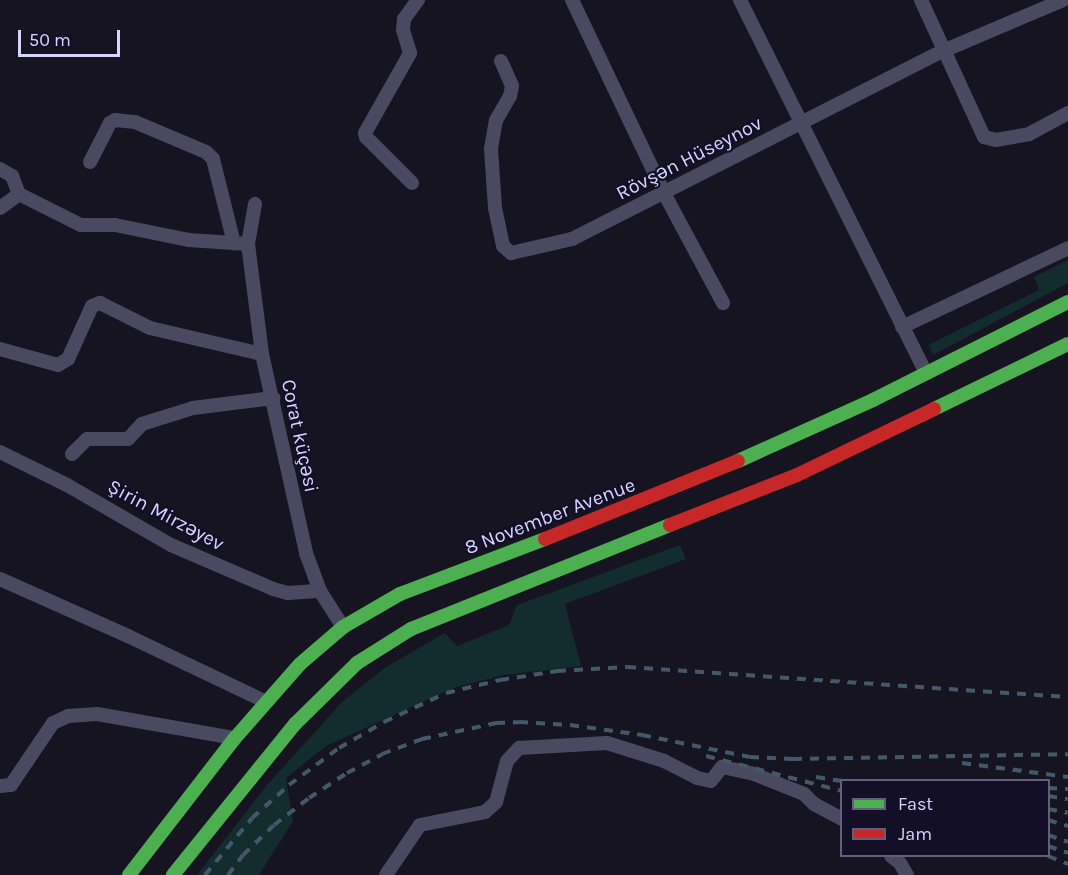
<!DOCTYPE html>
<html>
<head>
<meta charset="utf-8">
<style>
	body { margin:0 }
	#map { position:relative; width:1068px; height:875px; overflow:hidden; background:#161421; font-family:Karla,sans-serif }
	div>[style] { position:absolute }
	.green>* { inset:0; background:#132c2d }
	.street>* { height:14px; margin:-7px; padding:0 7px; transform-origin:7px; border-radius:7px; background:#4a4962 }
	.fast>* { height:14px; margin:-7px; padding:0 7px; transform-origin:7px; border-radius:7px; background:#4caf50 }
	.jam>* { height:14px; margin:-7px; padding:0 7px; transform-origin:7px; border-radius:7px; background:#c62828 }
	.rail>* { height:4px; margin-top:-2px; transform-origin:0; background:repeating-linear-gradient(90deg,#43596b 0 9px,transparent 0 17px) }
	span { translate:-50% -50%; white-space:nowrap; text-align:center; line-height:1.15; -webkit-text-stroke:4.5px #130f26; paint-order:stroke }
	.street-label { font-size:20px; color:#d9d4ff }
	.legend { position:absolute; left:840px; top:779px; width:210px; height:78px; box-sizing:border-box; background:#130f26; border:2px solid #625e7d; margin:0; padding:8px 10px; list-style:none; font-size:18px; color:#d9d4ff }
	.legend li { display:flex; align-items:center; gap:12px; height:30px }
	.legend b { width:30px; border:2px solid #625e7d }
	.scale { position:absolute; left:18px; top:30px; width:102px; height:27px; box-sizing:border-box; border:3px solid #d9d4ff; border-top:0; padding-left:8px; font-size:18px; line-height:21px; white-space:nowrap; color:#d9d4ff; -webkit-text-stroke:4px #130f26; paint-order:stroke }
</style>
</head>
<body>
<div id="map">
	<div class="green">
		<div style="clip-path:polygon(1068px 260px,1068px 283px,933px 355px,928px 345px,1039px 290px,1034px 277px)"></div>
		<div style="clip-path:polygon(680px 545px,686px 559px,565px 604px,581px 666px,504px 675px,456px 687px,326px 746px,286px 778px,293px 821px,259px 875px,197px 875px,267px 785px,342px 702px,386px 667px,445px 633px,457px 646px,509px 625px,517px 605px)"></div>
	</div>
	<div class="street">
		<div style="left:572px;top:0;width:214px;rotate:64.5deg"></div>
		<div style="left:664px;top:193px;width:125px;rotate:61.8deg"></div>
		<div style="left:740px;top:0;width:417px;rotate:63.5deg"></div>
		<div style="left:921px;top:0;width:151px;rotate:65.3deg"></div>
		<div style="left:984px;top:137px;width:12px;rotate:14deg"></div>
		<div style="left:996px;top:140px;width:34px;rotate:-10deg"></div>
		<div style="left:1029px;top:134px;width:44px;rotate:-28.3deg"></div>
		<div style="left:501px;top:61px;width:27px;rotate:66deg"></div>
		<div style="left:512px;top:86px;width:10px;rotate:101deg"></div>
		<div style="left:510px;top:96px;width:28px;rotate:120deg"></div>
		<div style="left:496px;top:120px;width:29px;rotate:100deg"></div>
		<div style="left:491px;top:149px;width:59px;rotate:86.1deg"></div>
		<div style="left:495px;top:208px;width:39px;rotate:78deg"></div>
		<div style="left:503px;top:246px;width:11px;rotate:41deg"></div>
		<div style="left:511px;top:253px;width:63px;rotate:-12.9deg"></div>
		<div style="left:572px;top:239px;width:416px;rotate:-26.9deg"></div>
		<div style="left:943px;top:51px;width:130px;rotate:-23deg"></div>
		<div style="left:90px;top:162px;width:44px;rotate:-62.9deg"></div>
		<div style="left:110px;top:123px;width:6px;rotate:-31deg"></div>
		<div style="left:115px;top:120px;width:20px;rotate:6deg"></div>
		<div style="left:135px;top:122px;width:77px;rotate:22.9deg"></div>
		<div style="left:206px;top:152px;width:10px;rotate:45deg"></div>
		<div style="left:213px;top:159px;width:87px;rotate:76deg"></div>
		<div style="left:0;top:169px;width:14px;rotate:30deg"></div>
		<div style="left:12px;top:176px;width:19px;rotate:69deg"></div>
		<div style="left:412px;top:183px;width:65px;rotate:-135deg"></div>
		<div style="left:366px;top:137px;width:4px;rotate:-104deg"></div>
		<div style="left:365px;top:133px;width:92px;rotate:-60.6deg"></div>
		<div style="left:410px;top:53px;width:24px;rotate:-107deg"></div>
		<div style="left:403px;top:30px;width:11px;rotate:-85deg"></div>
		<div style="left:404px;top:19px;width:24px;rotate:-54deg"></div>
		<div style="left:255px;top:204px;width:41px;rotate:99.9deg"></div>
		<div style="left:248px;top:244px;width:111px;rotate:82.7deg"></div>
		<div style="left:262px;top:354px;width:204px;rotate:77.5deg"></div>
		<div style="left:306px;top:553px;width:40px;rotate:69.8deg"></div>
		<div style="left:320px;top:591px;width:43px;rotate:57.4deg"></div>
		<div style="left:0;top:208px;width:24px;rotate:-36deg"></div>
		<div style="left:19px;top:194px;width:69px;rotate:26.6deg"></div>
		<div style="left:81px;top:225px;width:34px"></div>
		<div style="left:115px;top:225px;width:76px;rotate:11.5deg"></div>
		<div style="left:189px;top:240px;width:59px;rotate:3.9deg"></div>
		<div style="left:902px;top:327px;width:184px;rotate:-25.4deg"></div>
		<div style="left:0;top:349px;width:60px;rotate:15.4deg"></div>
		<div style="left:58px;top:365px;width:12px;rotate:-31deg"></div>
		<div style="left:68px;top:359px;width:58px;rotate:-65.6deg"></div>
		<div style="left:92px;top:306px;width:9px;rotate:-21deg"></div>
		<div style="left:100px;top:303px;width:56px;rotate:26.6deg"></div>
		<div style="left:150px;top:328px;width:115px;rotate:13.1deg"></div>
		<div style="left:0;top:452px;width:75px;rotate:26.2deg"></div>
		<div style="left:67px;top:485px;width:120px;rotate:30deg"></div>
		<div style="left:171px;top:545px;width:111px;rotate:23.3deg"></div>
		<div style="left:273px;top:589px;width:16px;rotate:15deg"></div>
		<div style="left:288px;top:593px;width:32px;rotate:-4deg"></div>
		<div style="left:72px;top:454px;width:21px;rotate:-45deg"></div>
		<div style="left:87px;top:439px;width:41px"></div>
		<div style="left:128px;top:439px;width:21px;rotate:-47deg"></div>
		<div style="left:142px;top:424px;width:53px;rotate:-17.4deg"></div>
		<div style="left:193px;top:408px;width:81px;rotate:-7.1deg"></div>
		<div style="left:0;top:579px;width:142px;rotate:24deg"></div>
		<div style="left:130px;top:637px;width:151px;rotate:25.5deg"></div>
		<div style="left:0;top:786px;width:11px;rotate:-5deg"></div>
		<div style="left:11px;top:785px;width:75px;rotate:-55.9deg"></div>
		<div style="left:53px;top:723px;width:17px;rotate:-25deg"></div>
		<div style="left:68px;top:716px;width:29px;rotate:-4deg"></div>
		<div style="left:97px;top:714px;width:140px;rotate:9.9deg"></div>
		<div style="left:891px;top:856px;width:11px;rotate:38deg"></div>
		<div style="left:900px;top:863px;width:14px;rotate:60deg"></div>
		<div style="left:386px;top:875px;width:60px;rotate:-55.8deg"></div>
		<div style="left:420px;top:825px;width:66px;rotate:-11.3deg"></div>
		<div style="left:485px;top:812px;width:15px;rotate:-42deg"></div>
		<div style="left:496px;top:802px;width:42px;rotate:-75deg"></div>
		<div style="left:507px;top:761px;width:18px;rotate:-47deg"></div>
		<div style="left:519px;top:748px;width:88px;rotate:-3.3deg"></div>
		<div style="left:607px;top:743px;width:60px;rotate:17.5deg"></div>
		<div style="left:664px;top:761px;width:37px;rotate:27deg"></div>
		<div style="left:697px;top:778px;width:14px;rotate:12deg"></div>
		<div style="left:711px;top:781px;width:18px;rotate:-52deg"></div>
		<div style="left:722px;top:767px;width:33px;rotate:12deg"></div>
		<div style="left:754px;top:774px;width:54px;rotate:21.8deg"></div>
		<div style="left:804px;top:794px;width:14px;rotate:45deg"></div>
		<div style="left:814px;top:804px;width:32px;rotate:28deg"></div>
	</div>
	<div class="fast">
		<div style="left:934px;top:409px;width:149px;rotate:-25.9deg"></div>
		<div style="left:738px;top:461px;width:148px;rotate:-24.3deg"></div>
		<div style="left:873px;top:400px;width:218px;rotate:-26.7deg"></div>
		<div style="left:129px;top:875px;width:173px;rotate:-52.3deg"></div>
		<div style="left:235px;top:738px;width:98px;rotate:-48.7deg"></div>
		<div style="left:300px;top:664px;width:57px;rotate:-40.7deg"></div>
		<div style="left:343px;top:627px;width:66px;rotate:-30.1deg"></div>
		<div style="left:400px;top:594px;width:155px;rotate:-20.8deg"></div>
		<div style="left:173px;top:875px;width:194px;rotate:-51.1deg"></div>
		<div style="left:295px;top:724px;width:87px;rotate:-44.5deg"></div>
		<div style="left:357px;top:663px;width:64px;rotate:-32.2deg"></div>
		<div style="left:411px;top:629px;width:279px;rotate:-21.9deg"></div>
	</div>
	<div class="jam">
		<div style="left:670px;top:525px;width:136px;rotate:-21.5deg"></div>
		<div style="left:797px;top:475px;width:152px;rotate:-25.7deg"></div>
		<div style="left:545px;top:539px;width:208px;rotate:-22deg"></div>
	</div>
	<div class="rail">
		<div style="left:706px;top:756px;width:140px;rotate:14.4deg"></div>
		<div style="left:962px;top:763px;width:107px;rotate:7.5deg"></div>
		<div style="left:816px;top:777px;width:26px;rotate:9deg"></div>
		<div style="left:1048px;top:788px;width:20px;rotate:3deg"></div>
		<div style="left:1048px;top:796px;width:20px;rotate:9deg"></div>
		<div style="left:1048px;top:809px;width:20px;rotate:11deg"></div>
		<div style="left:1048px;top:820px;width:21px;rotate:17deg"></div>
		<div style="left:1048px;top:835px;width:21px;rotate:19deg"></div>
		<div style="left:1048px;top:846px;width:21px;rotate:19deg"></div>
		<div style="left:1048px;top:856px;width:22px;rotate:22deg"></div>
		<div style="left:205px;top:875px;width:74px;rotate:-50.5deg"></div>
		<div style="left:252px;top:818px;width:50px;rotate:-41.7deg"></div>
		<div style="left:289px;top:785px;width:62px;rotate:-36.5deg"></div>
		<div style="left:339px;top:748px;width:52px;rotate:-30deg"></div>
		<div style="left:384px;top:722px;width:68px;rotate:-25.1deg"></div>
		<div style="left:446px;top:693px;width:56px;rotate:-13.5deg"></div>
		<div style="left:500px;top:680px;width:58px;rotate:-9deg"></div>
		<div style="left:557px;top:671px;width:70px;rotate:-3.3deg"></div>
		<div style="left:627px;top:667px;width:442px;rotate:3.9deg"></div>
		<div style="left:228px;top:875px;width:25px;rotate:-53deg"></div>
		<div style="left:243px;top:855px;width:43px;rotate:-44.1deg"></div>
		<div style="left:274px;top:825px;width:44px;rotate:-37.6deg"></div>
		<div style="left:309px;top:798px;width:45px;rotate:-33.3deg"></div>
		<div style="left:347px;top:773px;width:40px;rotate:-28deg"></div>
		<div style="left:382px;top:754px;width:43px;rotate:-20.6deg"></div>
		<div style="left:422px;top:739px;width:76px;rotate:-12.2deg"></div>
		<div style="left:496px;top:723px;width:23px;rotate:-2deg"></div>
		<div style="left:519px;top:722px;width:51px;rotate:3.4deg"></div>
		<div style="left:570px;top:725px;width:73px;rotate:7.9deg"></div>
		<div style="left:642px;top:735px;width:110px;rotate:11.5deg"></div>
		<div style="left:750px;top:757px;width:43px;rotate:2.7deg"></div>
		<div style="left:793px;top:759px;width:275px;rotate:-1deg"></div>
	</div>
	<div class="street-label">
		<span style="left:689px;top:158px;rotate:-27deg">Rövşən Hüseynov</span>
		<span style="left:300px;top:436px;rotate:78deg">Corat küçəsi</span>
		<span style="left:166px;top:515px;rotate:28deg">Şirin Mirzəyev</span>
		<span style="left:550px;top:516px;rotate:-21deg">8 November Avenue</span>
	</div>
	<ul class="legend">
	<li><b style="height:8px;background:#4caf50"></b>Fast</li>
	<li><b style="height:8px;background:#c62828"></b>Jam</li>
	</ul>
	<div class="scale">50 m</div>
</div>
</body>
</html>
